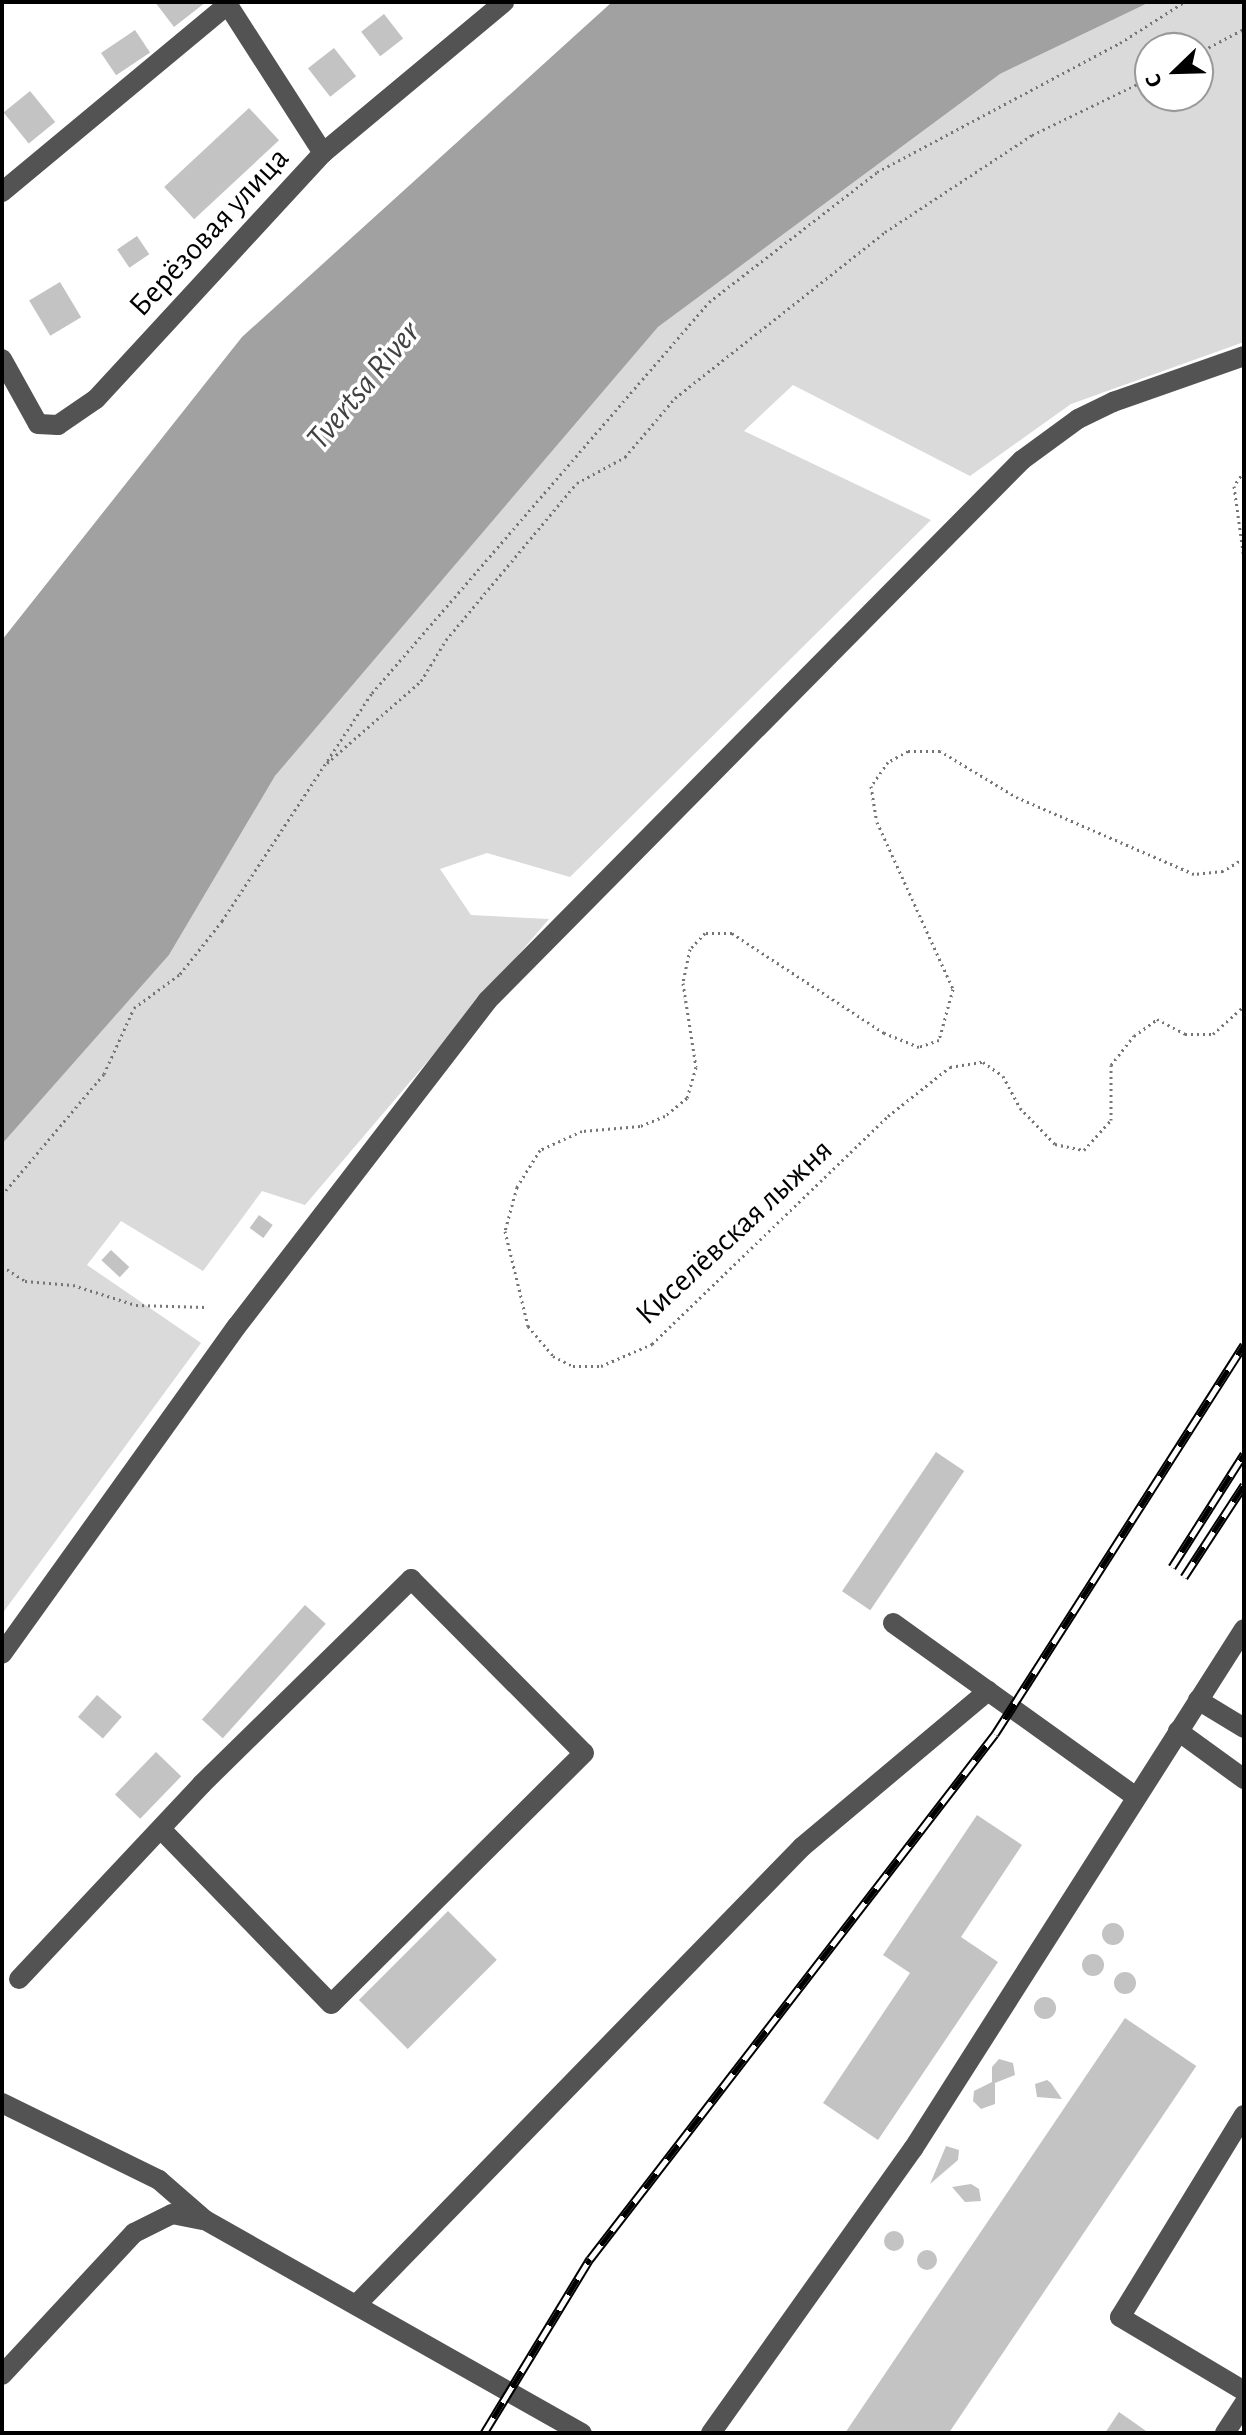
<!DOCTYPE html>
<html>
<head>
<meta charset="utf-8">
<style>
	body { margin:0 }
	#map { position:relative; width:1246px; height:2435px; overflow:hidden; background:#fff; font-family:"Alegreya Sans",sans-serif }
	div>[style] { position:absolute }
	.green>* { inset:0; background:#dadada }
	.water>* { inset:0; background:#a1a1a1 }
	.building>* { inset:0; background:#c3c3c3; transform-origin:0 0 }
	.round { border-radius:50% }
	.path>* { height:3px; margin-top:-1.5px; transform-origin:0; background:repeating-linear-gradient(90deg,#757575 0 2px,transparent 0 6px) }
	.minor>* { height:20px; margin:-10px; padding:0 10px; transform-origin:10px; border-radius:10px; background:#535353 }
	.rail>* { height:9px; margin-top:-4.5px; transform-origin:0; background:repeating-linear-gradient(90deg,#fff 0 18px,#000 0 36px); box-sizing:border-box; border-block:2px solid #000 }
	span { translate:-50% -50%; white-space:nowrap; text-align:center; line-height:1.15; -webkit-text-stroke:7px #fff; paint-order:stroke }
	.street-label { font-size:32px; color:#000 }
	.water-label { font-size:34px; color:#424242; font-style:italic }
	.frame { position:absolute; inset:0; border:4px solid #000; pointer-events:none }
	.north { position:absolute; left:1134px; top:32px; width:80px; height:80px; box-sizing:border-box; background:#fff; border:2px solid #999; border-radius:50%; rotate:247deg; font-size:22px; font-weight:700; line-height:32px; text-align:center; color:#000 }
	.north::after { content:''; display:block; margin:auto; width:28px; height:36px; background:#000; clip-path:polygon(50% 0,100% 100%,50% 72%,0 100%) }
</style>
</head>
<body>
<div id="map">
	<div class="green">
		<div style="clip-path:polygon(evenodd,1150px 2px,1244px 2px,1244px 342px,1071px 404px,970px 476px,793px 385px,744px 431px,931px 520px,570px 877px,487px 853px,440px 869px,471px 915px,549px 919px,305px 1205px,262px 1191px,203px 1271px,121px 1221px,87px 1265px,201px 1343px,2px 1614px,2px 1144px,169px 955px,275px 776px,658px 327px,1000px 74px,1150px 2px,1150px 48px,1198px 48px,1198px 96px,1150px 96px,1150px 48px)"></div>
	</div>
	<div class="water">
		<div style="clip-path:polygon(612px 2px,1150px 2px,1000px 74px,658px 327px,275px 776px,169px 955px,2px 1144px,2px 640px,242px 337px)"></div>
	</div>
	<div class="building">
		<div style="clip-path:polygon(155px 2px,206px 2px,174px 27px)"></div>
		<div style="left:384px;top:14px;width:31px;height:29px;rotate:52deg"></div>
		<div style="left:135px;top:30px;width:27px;height:41px;rotate:56deg"></div>
		<div style="left:334px;top:48px;width:36px;height:33px;rotate:52deg"></div>
		<div style="left:30px;top:91px;width:40px;height:34px;rotate:51deg"></div>
		<div style="left:249px;top:108px;width:44px;height:116px;rotate:47deg"></div>
		<div style="left:137px;top:236px;width:22px;height:24px;rotate:56deg"></div>
		<div style="left:60px;top:282px;width:41px;height:36px;rotate:59deg"></div>
		<div style="left:259px;top:1215px;width:17px;height:16px;rotate:36deg"></div>
		<div style="left:111px;top:1250px;width:25px;height:14px;rotate:43deg"></div>
		<div style="left:936px;top:1452px;width:34px;height:168px;rotate:34deg"></div>
		<div style="left:305px;top:1605px;width:28px;height:154px;rotate:42deg"></div>
		<div style="left:97px;top:1695px;width:33px;height:29px;rotate:41deg"></div>
		<div style="left:156px;top:1752px;width:35px;height:59px;rotate:44deg"></div>
		<div style="clip-path:polygon(977px 1815px,1022px 1845px,961px 1937px,998px 1962px,878px 2140px,823px 2103px,910px 1973px,883px 1955px)"></div>
		<div style="left:448px;top:1911px;width:69px;height:126px;rotate:45deg"></div>
		<div class="round" style="left:1102px;top:1923px;width:22px;height:22px"></div>
		<div class="round" style="left:1082px;top:1954px;width:22px;height:22px"></div>
		<div class="round" style="left:1114px;top:1972px;width:22px;height:22px"></div>
		<div class="round" style="left:1034px;top:1997px;width:22px;height:22px"></div>
		<div style="left:1125px;top:2018px;width:86px;height:500px;rotate:34deg"></div>
		<div style="clip-path:polygon(999px 2059px,1013px 2063px,1015px 2075px,995px 2083px,995px 2104px,981px 2109px,973px 2101px,974px 2091px,992px 2082px,992px 2067px)"></div>
		<div style="clip-path:polygon(1047px 2080px,1051px 2083px,1062px 2099px,1037px 2097px,1035px 2084px)"></div>
		<div style="clip-path:polygon(946px 2146px,959px 2150px,958px 2160px,930px 2184px)"></div>
		<div style="clip-path:polygon(971px 2184px,979px 2189px,981px 2201px,965px 2202px,952px 2187px)"></div>
		<div class="round" style="left:884px;top:2231px;width:20px;height:20px"></div>
		<div class="round" style="left:917px;top:2250px;width:20px;height:20px"></div>
		<div style="clip-path:polygon(1119px 2412px,1149px 2433px,1105px 2433px)"></div>
	</div>
	<div class="path">
		<div style="left:1198px;top:53px;width:52px;rotate:-27.6deg"></div>
		<div style="left:1244px;top:471px;width:18px;rotate:124deg"></div>
		<div style="left:1234px;top:486px;width:74px;rotate:82.2deg"></div>
		<div style="left:327px;top:763px;width:125px;rotate:-41.1deg"></div>
		<div style="left:421px;top:681px;width:48px;rotate:-58.6deg"></div>
		<div style="left:446px;top:640px;width:204px;rotate:-50.2deg"></div>
		<div style="left:577px;top:483px;width:55px;rotate:-28.4deg"></div>
		<div style="left:625px;top:457px;width:77px;rotate:-49.7deg"></div>
		<div style="left:675px;top:398px;width:268px;rotate:-38.3deg"></div>
		<div style="left:885px;top:232px;width:176px;rotate:-33.4deg"></div>
		<div style="left:1032px;top:135px;width:131px;rotate:-25.8deg"></div>
		<div style="left:1244px;top:858px;width:25px;rotate:148deg"></div>
		<div style="left:1223px;top:871px;width:29px;rotate:174deg"></div>
		<div style="left:1194px;top:874px;width:192px;rotate:-156.6deg"></div>
		<div style="left:1018px;top:798px;width:91px;rotate:-148.9deg"></div>
		<div style="left:940px;top:751px;width:32px;rotate:180deg"></div>
		<div style="left:908px;top:751px;width:23px;rotate:151deg"></div>
		<div style="left:888px;top:762px;width:29px;rotate:125deg"></div>
		<div style="left:871px;top:786px;width:36px;rotate:81deg"></div>
		<div style="left:877px;top:822px;width:183px;rotate:65.5deg"></div>
		<div style="left:953px;top:989px;width:53px;rotate:105.4deg"></div>
		<div style="left:939px;top:1040px;width:21px;rotate:161deg"></div>
		<div style="left:919px;top:1047px;width:38px;rotate:-158deg"></div>
		<div style="left:884px;top:1033px;width:182px;rotate:-146.7deg"></div>
		<div style="left:732px;top:933px;width:27px;rotate:180deg"></div>
		<div style="left:705px;top:933px;width:22px;rotate:133deg"></div>
		<div style="left:690px;top:949px;width:35px;rotate:102deg"></div>
		<div style="left:683px;top:983px;width:85px;rotate:81.2deg"></div>
		<div style="left:696px;top:1067px;width:32px;rotate:106deg"></div>
		<div style="left:687px;top:1098px;width:28px;rotate:141deg"></div>
		<div style="left:665px;top:1116px;width:27px;rotate:158deg"></div>
		<div style="left:640px;top:1126px;width:58px;rotate:175.1deg"></div>
		<div style="left:582px;top:1131px;width:46px;rotate:155.7deg"></div>
		<div style="left:540px;top:1150px;width:44px;rotate:121.9deg"></div>
		<div style="left:517px;top:1187px;width:46px;rotate:105.3deg"></div>
		<div style="left:505px;top:1231px;width:98px;rotate:76.4deg"></div>
		<div style="left:528px;top:1326px;width:39px;rotate:50deg"></div>
		<div style="left:553px;top:1356px;width:22px;rotate:27deg"></div>
		<div style="left:573px;top:1366px;width:28px"></div>
		<div style="left:601px;top:1366px;width:56px;rotate:-23.3deg"></div>
		<div style="left:652px;top:1344px;width:328px;rotate:-44deg"></div>
		<div style="left:888px;top:1116px;width:79px;rotate:-38.3deg"></div>
		<div style="left:950px;top:1067px;width:33px;rotate:-9deg"></div>
		<div style="left:983px;top:1062px;width:24px;rotate:35deg"></div>
		<div style="left:1003px;top:1076px;width:36px;rotate:62deg"></div>
		<div style="left:1020px;top:1108px;width:50px;rotate:45.8deg"></div>
		<div style="left:1055px;top:1144px;width:30px;rotate:12deg"></div>
		<div style="left:1084px;top:1150px;width:40px;rotate:-48deg"></div>
		<div style="left:1111px;top:1120px;width:55px;rotate:-90deg"></div>
		<div style="left:1111px;top:1065px;width:37px;rotate:-52deg"></div>
		<div style="left:1134px;top:1036px;width:29px;rotate:-36deg"></div>
		<div style="left:1157px;top:1019px;width:32px;rotate:28deg"></div>
		<div style="left:1185px;top:1034px;width:28px"></div>
		<div style="left:1213px;top:1034px;width:42px;rotate:-42.1deg"></div>
		<div style="left:2px;top:1195px;width:158px;rotate:-49.9deg"></div>
		<div style="left:104px;top:1074px;width:72px;rotate:-65.6deg"></div>
		<div style="left:134px;top:1008px;width:57px;rotate:-36.5deg"></div>
		<div style="left:180px;top:974px;width:68px;rotate:-51.6deg"></div>
		<div style="left:222px;top:921px;width:273px;rotate:-56.7deg"></div>
		<div style="left:372px;top:693px;width:516px;rotate:-49.24deg"></div>
		<div style="left:709px;top:302px;width:212px;rotate:-37.7deg"></div>
		<div style="left:877px;top:172px;width:275px;rotate:-28deg"></div>
		<div style="left:1120px;top:43px;width:76px;rotate:-32.6deg"></div>
		<div style="left:2px;top:1266px;width:27px;rotate:33deg"></div>
		<div style="left:25px;top:1281px;width:48px;rotate:4.8deg"></div>
		<div style="left:73px;top:1285px;width:66px;rotate:17.6deg"></div>
		<div style="left:136px;top:1305px;width:70px;rotate:1.6deg"></div>
	</div>
	<div class="minor">
		<div style="left:323px;top:153px;width:236px;rotate:-39.8deg"></div>
		<div style="left:2px;top:192px;width:293px;rotate:-39.7deg"></div>
		<div style="left:2px;top:359px;width:74px;rotate:61deg"></div>
		<div style="left:38px;top:424px;width:20px;rotate:3deg"></div>
		<div style="left:58px;top:425px;width:46px;rotate:-34.4deg"></div>
		<div style="left:96px;top:399px;width:335px;rotate:-47.3deg"></div>
		<div style="left:323px;top:153px;width:179px;rotate:-122.7deg"></div>
		<div style="left:893px;top:1623px;width:297px;rotate:35.6deg"></div>
		<div style="left:2px;top:1654px;width:403px;rotate:-54.4deg"></div>
		<div style="left:237px;top:1326px;width:410px;rotate:-52.4deg"></div>
		<div style="left:487px;top:1001px;width:761px;rotate:-45.32deg"></div>
		<div style="left:1022px;top:460px;width:69px;rotate:-36.2deg"></div>
		<div style="left:1078px;top:419px;width:39px;rotate:-26deg"></div>
		<div style="left:1113px;top:402px;width:139px;rotate:-19.3deg"></div>
		<div style="left:1198px;top:1700px;width:54px;rotate:31.3deg"></div>
		<div style="left:1178px;top:1731px;width:82px;rotate:36deg"></div>
		<div style="left:19px;top:1979px;width:267px;rotate:-46.8deg"></div>
		<div style="left:202px;top:1784px;width:293px;rotate:-44.4deg"></div>
		<div style="left:411px;top:1579px;width:245px;rotate:45.2deg"></div>
		<div style="left:584px;top:1753px;width:356px;rotate:135.2deg"></div>
		<div style="left:331px;top:2004px;width:244px;rotate:-134.2deg"></div>
		<div style="left:2px;top:2103px;width:175px;rotate:26.1deg"></div>
		<div style="left:159px;top:2180px;width:61px;rotate:41deg"></div>
		<div style="left:205px;top:2220px;width:433px;rotate:29.5deg"></div>
		<div style="left:1244px;top:2115px;width:237px;rotate:121.5deg"></div>
		<div style="left:1120px;top:2317px;width:144px;rotate:30.8deg"></div>
		<div style="left:356px;top:2305px;width:639px;rotate:-45.76deg"></div>
		<div style="left:802px;top:1847px;width:243px;rotate:-40deg"></div>
		<div style="left:2px;top:2375px;width:194px;rotate:-47.1deg"></div>
		<div style="left:134px;top:2233px;width:42px;rotate:-26.6deg"></div>
		<div style="left:172px;top:2214px;width:32px;rotate:11deg"></div>
		<div style="left:711px;top:2433px;width:349px;rotate:-54.6deg"></div>
		<div style="left:913px;top:2149px;width:616px;rotate:-57.52deg"></div>
		<div style="left:1225px;top:2433px;width:35px;rotate:-57deg"></div>
	</div>
	<div class="rail">
		<div style="left:1172px;top:1567px;width:134px;rotate:-57.5deg"></div>
		<div style="left:1184px;top:1577px;width:110px;rotate:-56.9deg"></div>
		<div style="left:484px;top:2433px;width:204px;rotate:-58.7deg"></div>
		<div style="left:590px;top:2259px;width:663px;rotate:-52.35deg"></div>
		<div style="left:995px;top:1734px;width:462px;rotate:-57.4deg"></div>
	</div>
	<div class="street-label">
		<span style="left:209px;top:232px;rotate:-47deg">Берёзовая улица</span>
		<span style="left:734px;top:1232px;rotate:-43deg">Киселёвская лыжня</span>
	</div>
	<div class="water-label">
		<span style="left:364px;top:386px;rotate:-50deg">Tvertsa River</span>
	</div>
	<div class="frame"></div>
	<div class="north">С</div>
</div>
</body>
</html>
